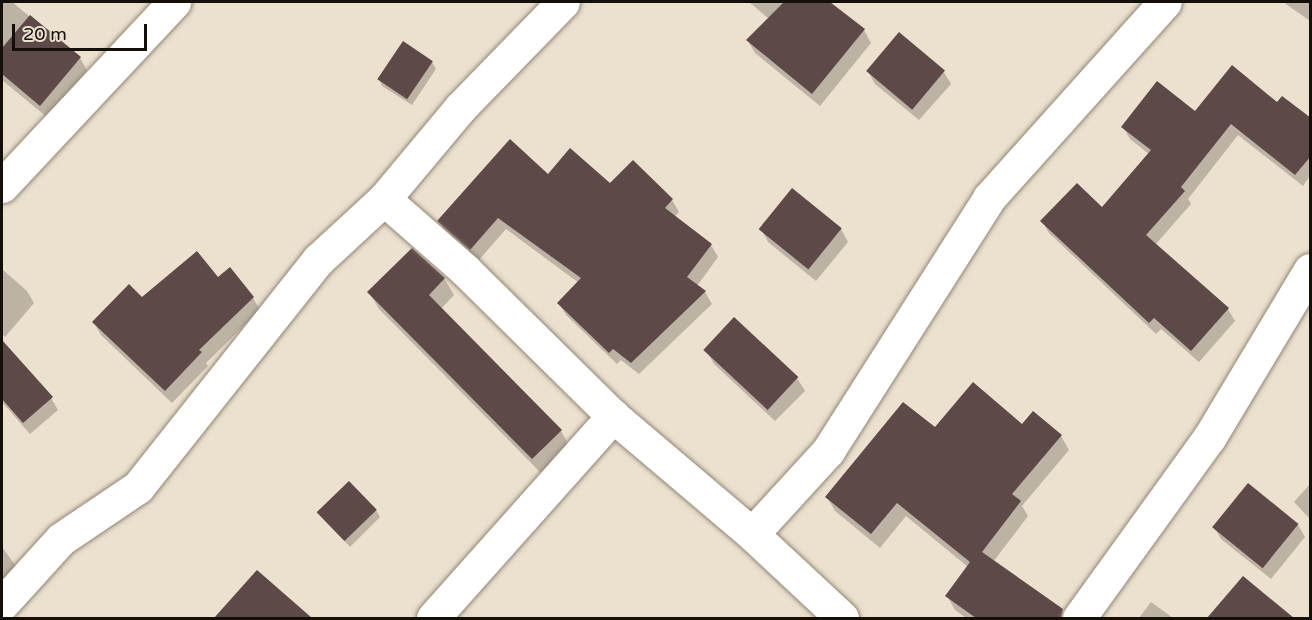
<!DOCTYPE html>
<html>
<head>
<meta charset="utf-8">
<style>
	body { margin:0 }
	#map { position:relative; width:1312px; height:620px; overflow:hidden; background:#ece0ce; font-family:"Varela Round",sans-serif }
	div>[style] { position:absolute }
	.shadow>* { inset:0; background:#0003 }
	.building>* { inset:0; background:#5d4948; transform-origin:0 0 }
	.roads { filter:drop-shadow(0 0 2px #908675) drop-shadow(0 0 2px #908675) }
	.minor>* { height:33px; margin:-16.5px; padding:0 16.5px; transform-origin:16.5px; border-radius:16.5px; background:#fff }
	span { translate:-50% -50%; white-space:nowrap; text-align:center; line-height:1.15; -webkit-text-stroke:6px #ece0ce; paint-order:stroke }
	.frame { position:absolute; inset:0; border:3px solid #130f09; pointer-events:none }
	.scale { position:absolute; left:12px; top:24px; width:135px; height:27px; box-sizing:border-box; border:3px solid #130f09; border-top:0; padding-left:8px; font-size:18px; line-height:21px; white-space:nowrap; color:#130f09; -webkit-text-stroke:4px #ece0ce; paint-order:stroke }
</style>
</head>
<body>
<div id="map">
	<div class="shadow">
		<div style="clip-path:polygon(2px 2px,12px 2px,80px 58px,87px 70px,48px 118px,2px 80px,2px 51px,5px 47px,2px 45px)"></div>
		<div style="clip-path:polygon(749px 2px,828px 2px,864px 30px,871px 43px,820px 106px,755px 53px,748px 41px,769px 19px)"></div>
		<div style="clip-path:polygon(1283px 2px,1310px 2px,1310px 21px)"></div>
		<div style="clip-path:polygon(403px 43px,432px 62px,436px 69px,412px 105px,382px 86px,379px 79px)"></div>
		<div style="clip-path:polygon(868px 71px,943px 71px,951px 84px,919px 120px,875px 84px)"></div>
		<div style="clip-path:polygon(1277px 105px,1310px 120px,1310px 176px,1303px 186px,1238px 135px,1188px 199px,1191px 204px,1155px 245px,1228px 309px,1235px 321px,1199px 362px,1161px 329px,1156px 334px,1049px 233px,1042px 221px,1102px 210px,1149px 154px,1130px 139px,1123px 127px,1195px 113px)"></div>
		<div style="clip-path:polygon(633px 162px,672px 200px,679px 212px,674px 217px,711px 245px,718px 257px,697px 286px,705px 292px,712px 304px,639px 374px,621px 360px,617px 364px,566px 315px,559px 303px,579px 283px,506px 229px,478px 261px,446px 233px,439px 221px,549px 176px,610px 185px)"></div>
		<div style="clip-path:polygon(761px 229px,841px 229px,848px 242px,816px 281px,768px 242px)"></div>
		<div style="clip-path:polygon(2px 269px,27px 291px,34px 303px,5px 337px,2px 334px)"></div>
		<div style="clip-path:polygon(444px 278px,454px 295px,441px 309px,561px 431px,570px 447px,542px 474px,379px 309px,369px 292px)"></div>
		<div style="clip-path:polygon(253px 298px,260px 310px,206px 363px,208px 366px,172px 403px,101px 335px,94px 323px,142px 299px)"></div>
		<div style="clip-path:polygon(2px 347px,17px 360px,51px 398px,58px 410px,30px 434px,2px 402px)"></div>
		<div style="clip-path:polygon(707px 351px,797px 378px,805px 391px,775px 421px,714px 364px)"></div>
		<div style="clip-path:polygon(1033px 413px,1061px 436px,1069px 450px,1022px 506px,1028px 516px,993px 562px,1059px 618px,966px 618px,955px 610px,947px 596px,968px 567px,906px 516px,880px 548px,835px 511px,827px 497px,935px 429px,1023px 426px)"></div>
		<div style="clip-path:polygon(1310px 484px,1310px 519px,1294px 502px)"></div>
		<div style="clip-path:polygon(376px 510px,380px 517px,350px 547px,319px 514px)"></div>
		<div style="clip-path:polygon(1298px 525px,1305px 537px,1271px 579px,1221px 539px,1214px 527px)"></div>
		<div style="clip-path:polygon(2px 547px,16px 566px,2px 580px)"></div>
		<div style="clip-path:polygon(1243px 578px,1292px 618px,1209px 618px)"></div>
		<div style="clip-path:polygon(1151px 602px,1173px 618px,1139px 618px)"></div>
		<div style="clip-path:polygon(220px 614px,301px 617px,223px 618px)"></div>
	</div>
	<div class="building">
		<div style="clip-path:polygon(784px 2px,830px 2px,865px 29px,812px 94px,746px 40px)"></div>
		<div style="clip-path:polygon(30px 15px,81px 57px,40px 106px,2px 74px,2px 48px)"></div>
		<div style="left:899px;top:32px;width:60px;height:51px;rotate:40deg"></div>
		<div style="left:403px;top:41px;width:36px;height:46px;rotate:34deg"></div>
		<div style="clip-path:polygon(1232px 65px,1277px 102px,1282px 96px,1311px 118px,1311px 156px,1295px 175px,1231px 124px,1181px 187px,1185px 191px,1146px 235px,1229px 308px,1191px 351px,1154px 318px,1149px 323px,1040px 221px,1077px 183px,1102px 207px,1151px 150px,1121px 127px,1157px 81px,1195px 111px)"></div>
		<div style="clip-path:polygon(510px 139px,548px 174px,570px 148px,610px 183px,633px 160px,673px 199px,665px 208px,712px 244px,687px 277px,706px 291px,631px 363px,613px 349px,609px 353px,557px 303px,581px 278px,498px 218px,470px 250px,437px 221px)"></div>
		<div style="left:792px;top:188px;width:64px;height:53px;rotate:39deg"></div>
		<div style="clip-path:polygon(412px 248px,445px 278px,429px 295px,562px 430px,532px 459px,367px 292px)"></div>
		<div style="clip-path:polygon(197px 251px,218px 277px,230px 267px,254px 297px,199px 350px,202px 352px,165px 391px,92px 322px,129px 284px,142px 297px)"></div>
		<div style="left:734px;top:317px;width:88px;height:45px;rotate:43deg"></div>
		<div style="clip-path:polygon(2px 340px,53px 397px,23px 423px,2px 399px)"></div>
		<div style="clip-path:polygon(973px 382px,1022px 424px,1033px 411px,1062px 435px,1012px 494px,1021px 501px,982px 552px,1063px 609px,1061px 618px,976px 618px,945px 596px,970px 562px,897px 503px,871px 534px,825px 497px,903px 402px,935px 427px)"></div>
		<div style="left:349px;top:481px;width:40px;height:45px;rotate:46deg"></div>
		<div style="left:1248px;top:483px;width:65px;height:57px;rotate:39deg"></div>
		<div style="clip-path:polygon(257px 570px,312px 618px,214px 618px)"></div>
		<div style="clip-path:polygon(1243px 576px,1294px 618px,1207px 618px)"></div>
	</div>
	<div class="roads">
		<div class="minor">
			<div style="left:2px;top:186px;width:252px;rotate:-46.9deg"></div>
			<div style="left:384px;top:199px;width:108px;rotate:41.2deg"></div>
			<div style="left:465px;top:270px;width:208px;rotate:44.6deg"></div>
			<div style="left:613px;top:416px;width:182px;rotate:40.3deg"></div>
			<div style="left:752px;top:534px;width:123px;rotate:43deg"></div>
			<div style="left:752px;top:534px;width:113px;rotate:-47.5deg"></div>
			<div style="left:828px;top:451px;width:300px;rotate:-57.5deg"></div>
			<div style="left:989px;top:198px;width:263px;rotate:-48.1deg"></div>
			<div style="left:2px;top:604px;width:88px;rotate:-47.8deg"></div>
			<div style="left:61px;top:539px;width:93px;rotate:-34deg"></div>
			<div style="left:138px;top:487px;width:290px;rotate:-51.6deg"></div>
			<div style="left:318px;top:260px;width:90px;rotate:-42.7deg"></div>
			<div style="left:384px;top:199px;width:120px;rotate:-50.1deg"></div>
			<div style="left:461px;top:107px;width:146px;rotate:-45.8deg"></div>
			<div style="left:433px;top:618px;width:271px;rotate:-48.3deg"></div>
			<div style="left:1079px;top:618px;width:222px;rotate:-54.2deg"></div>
			<div style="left:1209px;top:438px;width:196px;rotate:-59deg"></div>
		</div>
	</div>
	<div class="frame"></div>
	<div class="scale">20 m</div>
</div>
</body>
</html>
